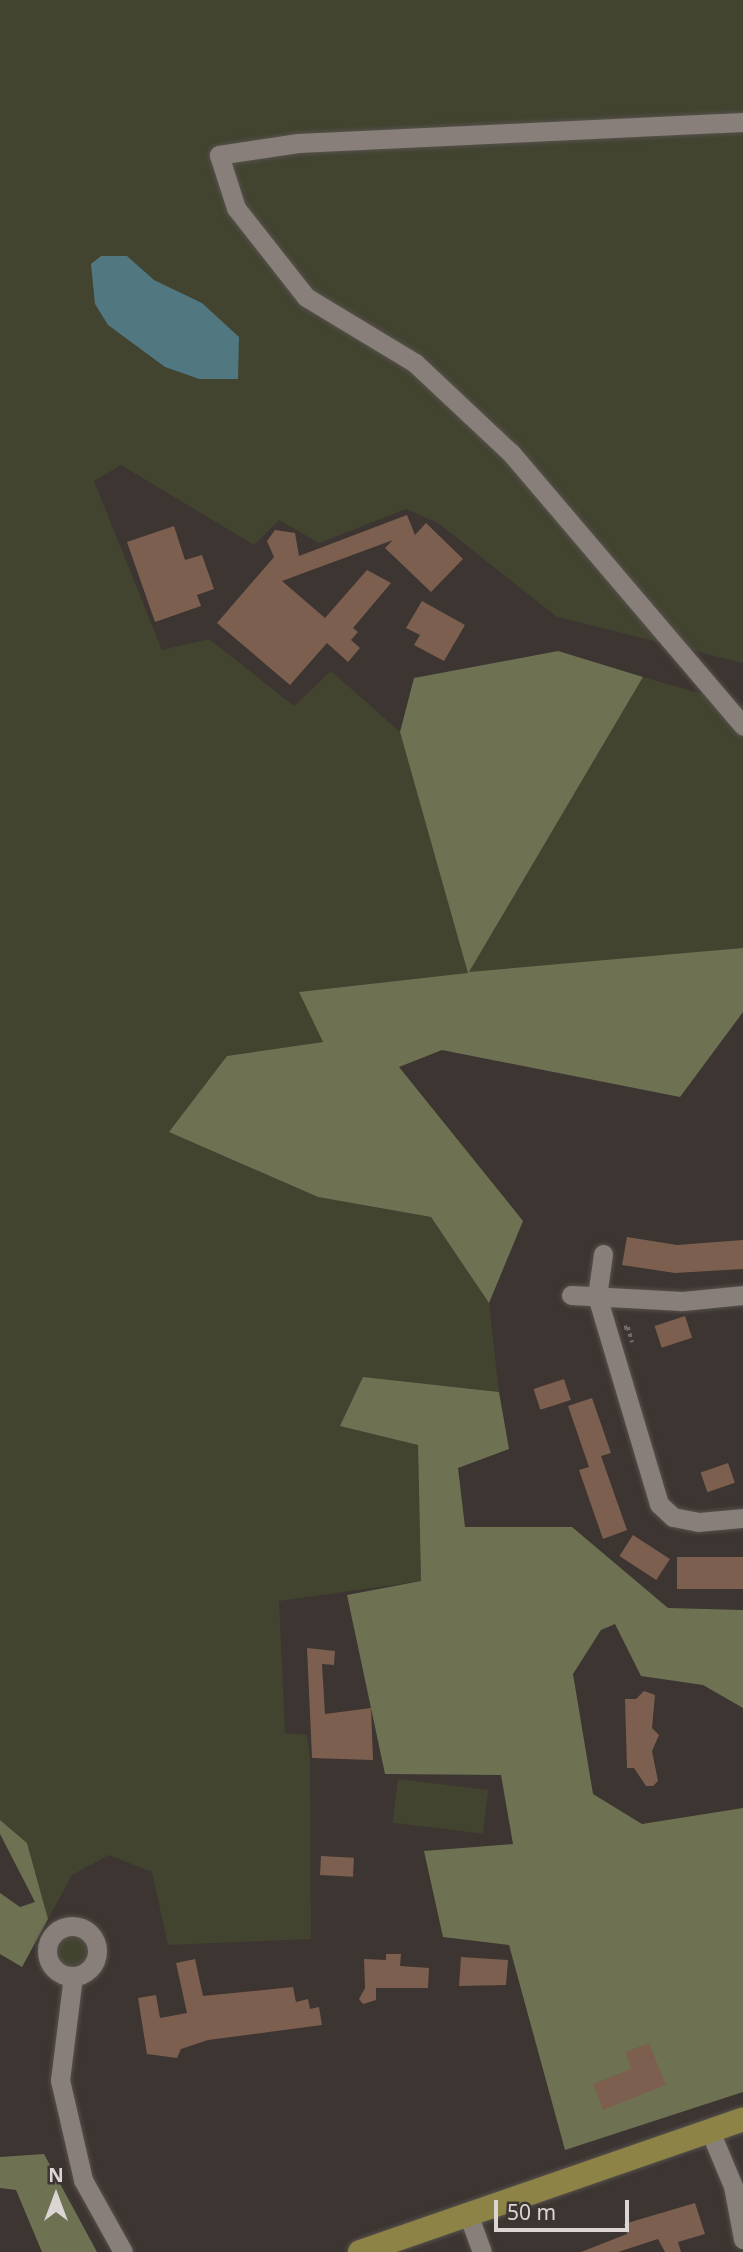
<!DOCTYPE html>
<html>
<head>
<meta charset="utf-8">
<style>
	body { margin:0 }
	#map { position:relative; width:743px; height:2252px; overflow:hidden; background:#3c3531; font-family:"Noto Sans",sans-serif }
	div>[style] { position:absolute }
	.green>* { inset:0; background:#424430; transform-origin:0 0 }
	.round { border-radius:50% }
	.forest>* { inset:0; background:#6e7253 }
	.water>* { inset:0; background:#517881 }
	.building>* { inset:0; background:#7d5f4f; transform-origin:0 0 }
	.path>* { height:3.5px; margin-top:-1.75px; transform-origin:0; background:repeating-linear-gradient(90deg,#726c68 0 3.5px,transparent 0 7px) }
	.roads { filter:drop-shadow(0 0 2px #57514d) drop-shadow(0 0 2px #57514d) }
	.minor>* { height:19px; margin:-9.5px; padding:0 9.5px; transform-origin:9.5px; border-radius:9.5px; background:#887f7b }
	.minor>.ring { margin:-9.5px; padding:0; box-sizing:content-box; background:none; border:19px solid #887f7b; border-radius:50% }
	.major>* { height:24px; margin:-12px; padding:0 12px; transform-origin:12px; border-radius:12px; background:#8d8347 }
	span { translate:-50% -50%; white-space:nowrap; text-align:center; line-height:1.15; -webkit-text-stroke:5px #3c3531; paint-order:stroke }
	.north { position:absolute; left:21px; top:2161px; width:70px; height:70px; -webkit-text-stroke:5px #3c3531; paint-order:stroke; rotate:0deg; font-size:19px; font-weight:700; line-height:28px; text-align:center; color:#dbd6d4 }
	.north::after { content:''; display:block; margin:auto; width:24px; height:32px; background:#dbd6d4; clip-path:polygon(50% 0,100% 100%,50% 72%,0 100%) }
	.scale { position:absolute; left:494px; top:2200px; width:135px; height:32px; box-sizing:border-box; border:4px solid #dbd6d4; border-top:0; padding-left:9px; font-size:21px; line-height:24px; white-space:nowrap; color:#dbd6d4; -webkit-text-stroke:5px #3c3531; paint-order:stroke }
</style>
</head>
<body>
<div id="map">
	<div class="green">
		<div style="clip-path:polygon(evenodd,0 0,743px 0,743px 663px,557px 617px,438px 523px,406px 509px,319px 543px,279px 520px,254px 545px,121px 465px,94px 481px,162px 650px,209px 639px,294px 706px,331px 671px,400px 732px,469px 972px,643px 677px,743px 706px,743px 948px,299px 992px,323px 1042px,227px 1056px,170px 1132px,318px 1197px,431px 1217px,489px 1303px,499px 1392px,363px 1377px,341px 1426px,418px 1445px,421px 1581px,279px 1601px,285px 1733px,307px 1735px,310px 1759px,311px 1939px,168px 1945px,152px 1872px,109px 1855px,72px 1875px,48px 1919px,27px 1843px,0 1820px,0 0,127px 256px,154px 280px,202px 303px,238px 379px,199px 379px,165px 367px,108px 325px,95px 304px,127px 256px)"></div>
		<div style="left:398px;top:1779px;width:91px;height:44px;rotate:7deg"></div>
		<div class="round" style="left:56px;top:1934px;width:34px;height:34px"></div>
	</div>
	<div class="forest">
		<div style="clip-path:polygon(558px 651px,643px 677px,469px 972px,743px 948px,743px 1012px,680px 1097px,442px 1050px,399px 1067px,523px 1221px,489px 1303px,431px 1217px,318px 1197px,169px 1132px,227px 1056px,323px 1042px,299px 992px,468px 973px,400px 732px,414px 678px)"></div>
		<div style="clip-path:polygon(363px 1377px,499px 1392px,509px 1449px,458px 1468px,465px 1527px,572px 1527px,668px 1608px,743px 1610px,743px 1708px,703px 1685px,641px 1676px,615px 1624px,601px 1630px,573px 1674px,593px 1794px,642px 1824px,743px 1808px,743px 2092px,565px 2150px,509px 1945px,443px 1937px,424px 1851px,513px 1844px,501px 1775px,385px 1774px,347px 1595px,421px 1581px,418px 1445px,340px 1426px)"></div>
		<div style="clip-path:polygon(0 1820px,27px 1843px,48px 1919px,22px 1967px,0 1954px,0 1893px,20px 1907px,35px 1902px,0 1834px)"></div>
		<div style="clip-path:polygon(44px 2154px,97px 2252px,42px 2252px,16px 2190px,0 2188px,0 2157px)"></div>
	</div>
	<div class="water">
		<div style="clip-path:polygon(101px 256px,127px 256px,154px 280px,202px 303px,239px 337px,238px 379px,199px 379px,165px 367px,108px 325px,95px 304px,91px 264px)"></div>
	</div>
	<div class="building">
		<div style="clip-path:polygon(407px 515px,415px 535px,426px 523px,463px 559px,431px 592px,385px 548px,393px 540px,282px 581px,325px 618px,367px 570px,391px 583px,353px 628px,358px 632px,351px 640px,360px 648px,348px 662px,327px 643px,290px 685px,217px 623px,274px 557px,267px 541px,275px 530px,295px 533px,299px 556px)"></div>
		<div style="clip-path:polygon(174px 526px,185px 560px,202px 555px,214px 589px,197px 595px,201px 606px,155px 622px,127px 542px)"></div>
		<div style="clip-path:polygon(422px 601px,465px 625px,444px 661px,414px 645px,420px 635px,406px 628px)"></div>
		<div style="clip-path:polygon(627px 1237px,677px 1245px,743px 1240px,743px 1269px,675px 1273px,622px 1265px)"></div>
		<div style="left:685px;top:1316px;width:23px;height:32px;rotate:72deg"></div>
		<div style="left:564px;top:1379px;width:22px;height:32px;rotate:72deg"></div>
		<div style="clip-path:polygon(592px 1398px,611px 1453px,601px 1456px,627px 1530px,603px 1539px,579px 1470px,589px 1467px,568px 1406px)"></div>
		<div style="left:728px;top:1463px;width:21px;height:29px;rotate:71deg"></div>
		<div style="left:633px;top:1535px;width:44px;height:25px;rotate:33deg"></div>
		<div style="left:743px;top:1557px;width:32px;height:66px;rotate:90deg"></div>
		<div style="clip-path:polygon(307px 1648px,335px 1651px,334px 1665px,322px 1664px,325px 1714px,371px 1708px,373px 1760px,312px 1758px)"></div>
		<div style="clip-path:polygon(644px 1691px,655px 1695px,652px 1728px,659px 1735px,652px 1751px,658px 1781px,653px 1786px,646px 1786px,634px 1768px,627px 1768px,625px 1699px,636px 1699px)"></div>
		<div style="left:321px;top:1856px;width:33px;height:19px;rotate:3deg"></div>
		<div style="clip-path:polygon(386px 1954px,401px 1954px,400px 1966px,429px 1968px,428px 1988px,376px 1988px,376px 2000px,363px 2004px,359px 1999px,365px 1988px,364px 1959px,386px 1960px)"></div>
		<div style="clip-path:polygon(461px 1957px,508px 1960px,506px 1985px,459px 1986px)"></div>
		<div style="clip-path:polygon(195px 1959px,203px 1996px,293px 1987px,296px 2002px,308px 1999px,310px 2009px,319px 2007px,322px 2025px,208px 2040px,181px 2049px,177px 2058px,147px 2054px,138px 1998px,156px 1995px,160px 2018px,187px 2013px,176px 1963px)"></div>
		<div style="clip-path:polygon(649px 2043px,666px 2085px,603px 2110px,593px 2084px,631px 2069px,625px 2052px)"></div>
		<div style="clip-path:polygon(695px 2203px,705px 2234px,678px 2242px,681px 2252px,665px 2252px,658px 2239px,618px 2252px,581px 2252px,627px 2234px,624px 2224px)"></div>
	</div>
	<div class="path">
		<div style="left:624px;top:1328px;width:4px;rotate:-14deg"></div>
		<div style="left:628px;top:1327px;width:16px;rotate:75deg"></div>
	</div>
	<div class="roads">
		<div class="minor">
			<div style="left:743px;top:122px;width:445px;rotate:177.3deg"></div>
			<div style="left:298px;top:143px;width:80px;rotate:171.4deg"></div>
			<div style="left:219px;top:155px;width:56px;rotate:72.2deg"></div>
			<div style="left:236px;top:208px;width:113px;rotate:51.8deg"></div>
			<div style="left:306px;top:297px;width:127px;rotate:31.2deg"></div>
			<div style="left:415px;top:363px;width:132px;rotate:43.2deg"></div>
			<div style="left:511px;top:453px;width:358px;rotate:49.6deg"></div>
			<div style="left:603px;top:1254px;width:42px;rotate:98.1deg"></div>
			<div style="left:597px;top:1296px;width:217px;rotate:73.4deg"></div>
			<div style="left:659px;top:1504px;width:19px;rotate:43deg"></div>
			<div style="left:673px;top:1517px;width:25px;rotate:11deg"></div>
			<div style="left:698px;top:1522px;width:45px;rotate:-5.1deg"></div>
			<div style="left:571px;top:1295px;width:111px;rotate:3.1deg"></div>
			<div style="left:682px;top:1301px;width:61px;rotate:-5.6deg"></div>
			<div class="ring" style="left:47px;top:1926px;width:31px;height:31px"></div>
			<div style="left:73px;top:1976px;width:105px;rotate:97.1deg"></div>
			<div style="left:60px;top:2080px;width:103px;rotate:77deg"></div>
			<div style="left:83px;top:2180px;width:82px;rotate:60.9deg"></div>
			<div style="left:710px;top:2131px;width:60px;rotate:67.3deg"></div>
			<div style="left:733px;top:2186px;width:54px;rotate:79.3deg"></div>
			<div style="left:468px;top:2214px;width:40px;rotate:69.8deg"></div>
		</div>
		<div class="major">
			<div style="left:360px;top:2252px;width:405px;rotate:-19.1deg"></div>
		</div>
	</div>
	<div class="north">N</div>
	<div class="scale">50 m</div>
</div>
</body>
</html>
